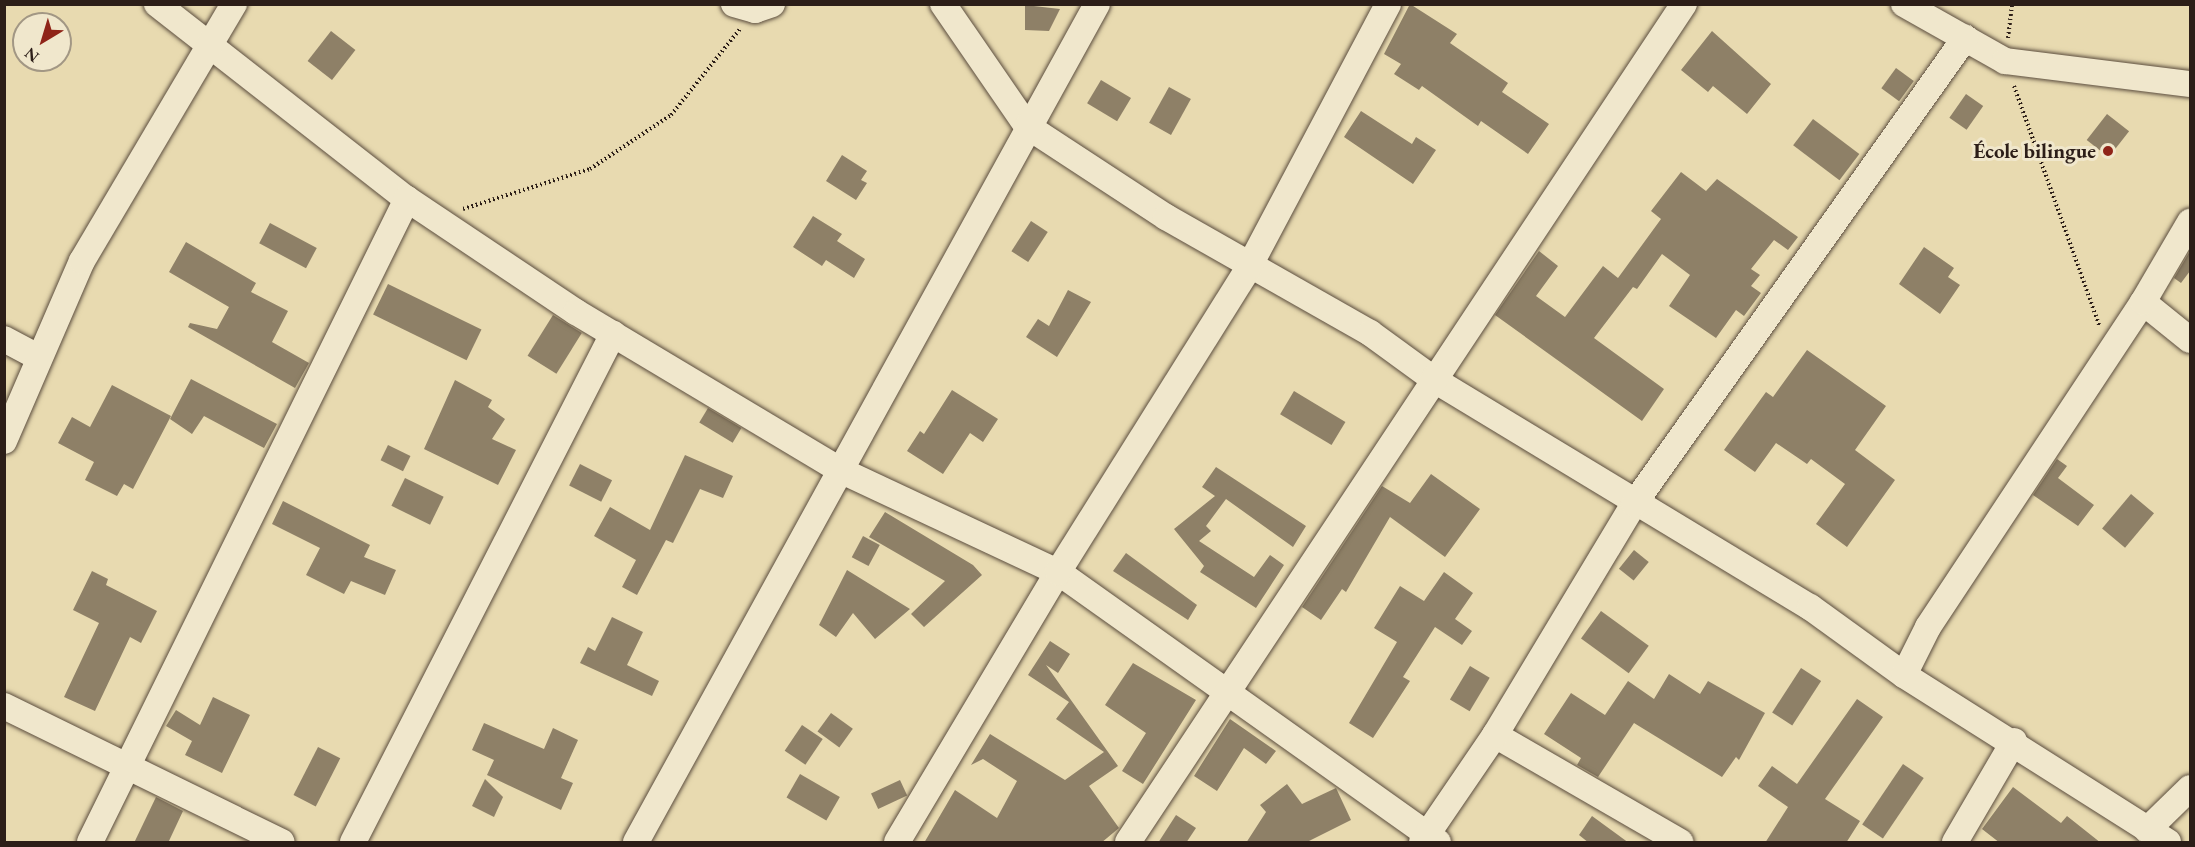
<!DOCTYPE html>
<html>
<head>
<meta charset="utf-8">
<style>
	body { margin:0 }
	#map { position:relative; width:2195px; height:847px; overflow:hidden; background:#e8dab0; font-family:"EB Garamond",serif }
	div>[style] { position:absolute }
	.building>* { inset:0; background:#8e8067; transform-origin:0 0 }
	.path>* { height:4px; margin-top:-2px; transform-origin:0; background:repeating-linear-gradient(90deg,#2c1e18 0 1.5px,transparent 0 4.5px) }
	.roads { filter:drop-shadow(0 0 2px #5b4d3e) drop-shadow(0 0 2px #5b4d3e) }
	.minor>* { height:26px; margin:-13px; padding:0 13px; transform-origin:13px; border-radius:13px; background:#f0e7cc }
	.dots>* { width:16px; height:16px; translate:-50% -50%; box-sizing:border-box; border:3px solid #f0e7cc; border-radius:50% }
	span { translate:-50% -50%; white-space:nowrap; text-align:center; line-height:1.15; -webkit-text-stroke:6px #f0e7cc; paint-order:stroke }
	.poi-label { font-size:21px; color:#2c1e18; font-weight:700 }
	.right { translate:-100% -50%; text-align:right }
	.frame { position:absolute; inset:0; border:6px solid #2c1e18; pointer-events:none }
	.north { position:absolute; left:12px; top:12px; width:60px; height:60px; box-sizing:border-box; background:#f0e7cc; border:2px solid #a29784; border-radius:50%; rotate:218deg; font-size:16px; font-weight:700; line-height:24px; text-align:center; color:#2c1e18 }
	.north::after { content:''; display:block; margin:auto; width:21px; height:27px; background:#8f2418; clip-path:polygon(50% 0,100% 100%,50% 72%,0 100%) }
</style>
</head>
<body>
<div id="map">
	<div class="building">
		<div style="clip-path:polygon(1410px 4px,1457px 34px,1450px 43px,1508px 83px,1502px 92px,1549px 124px,1528px 154px,1481px 121px,1478px 126px,1422px 86px,1419px 90px,1394px 74px,1401px 64px,1384px 54px)"></div>
		<div style="clip-path:polygon(1025px 5px,1060px 9px,1049px 31px,1025px 30px)"></div>
		<div style="left:331px;top:31px;width:31px;height:38px;rotate:38deg"></div>
		<div style="clip-path:polygon(1712px 31px,1771px 84px,1747px 114px,1713px 86px,1708px 92px,1681px 70px)"></div>
		<div style="left:1896px;top:68px;width:22px;height:25px;rotate:36deg"></div>
		<div style="left:1101px;top:80px;width:35px;height:27px;rotate:31deg"></div>
		<div style="left:1169px;top:87px;width:25px;height:41px;rotate:29deg"></div>
		<div style="left:1966px;top:94px;width:21px;height:29px;rotate:35deg"></div>
		<div style="clip-path:polygon(1361px 111px,1412px 144px,1416px 137px,1436px 150px,1413px 184px,1344px 137px)"></div>
		<div style="left:2107px;top:114px;width:28px;height:33px;rotate:38deg"></div>
		<div style="left:1813px;top:119px;width:58px;height:33px;rotate:37deg"></div>
		<div style="clip-path:polygon(842px 155px,867px 171px,861px 180px,867px 183px,856px 200px,826px 181px)"></div>
		<div style="clip-path:polygon(1681px 172px,1706px 191px,1717px 179px,1798px 237px,1788px 250px,1774px 240px,1751px 269px,1760px 275px,1751px 286px,1761px 293px,1744px 316px,1736px 310px,1716px 338px,1669px 306px,1690px 275px,1662px 254px,1637px 289px,1633px 287px,1594px 338px,1664px 389px,1642px 421px,1495px 315px,1539px 251px,1558px 266px,1536px 296px,1565px 317px,1603px 266px,1618px 278px,1661px 219px,1651px 211px)"></div>
		<div style="clip-path:polygon(813px 216px,842px 234px,837px 241px,865px 259px,854px 278px,826px 260px,822px 266px,793px 247px)"></div>
		<div style="left:1031px;top:221px;width:20px;height:36px;rotate:33deg"></div>
		<div style="left:270px;top:223px;width:53px;height:23px;rotate:28deg"></div>
		<div style="clip-path:polygon(186px 242px,256px 283px,251px 292px,288px 311px,272px 342px,309px 363px,295px 388px,188px 327px,190px 323px,217px 329px,229px 307px,169px 272px)"></div>
		<div style="clip-path:polygon(1924px 247px,1954px 268px,1948px 277px,1960px 285px,1940px 314px,1899px 284px)"></div>
		<div style="clip-path:polygon(2190px 251px,2190px 271px,2181px 283px,2174px 278px)"></div>
		<div style="left:388px;top:284px;width:104px;height:34px;rotate:26deg"></div>
		<div style="clip-path:polygon(1068px 290px,1091px 302px,1057px 357px,1026px 337px,1038px 319px,1049px 326px)"></div>
		<div style="left:553px;top:315px;width:34px;height:48px;rotate:32deg"></div>
		<div style="clip-path:polygon(1807px 350px,1886px 406px,1855px 450px,1895px 480px,1847px 547px,1816px 524px,1845px 484px,1811px 459px,1807px 464px,1776px 443px,1755px 472px,1724px 450px,1766px 392px,1773px 397px)"></div>
		<div style="clip-path:polygon(191px 379px,277px 424px,264px 448px,204px 416px,192px 434px,170px 419px)"></div>
		<div style="clip-path:polygon(455px 380px,492px 400px,488px 407px,505px 419px,492px 439px,516px 450px,498px 485px,424px 449px)"></div>
		<div style="clip-path:polygon(112px 385px,171px 416px,133px 489px,124px 484px,117px 496px,85px 480px,94px 462px,58px 443px,72px 417px,90px 427px)"></div>
		<div style="clip-path:polygon(952px 390px,998px 419px,983px 442px,970px 433px,943px 474px,907px 451px,920px 431px,924px 434px)"></div>
		<div style="left:1294px;top:391px;width:60px;height:27px;rotate:31deg"></div>
		<div style="left:708px;top:408px;width:39px;height:17px;rotate:31deg"></div>
		<div style="left:388px;top:445px;width:25px;height:17px;rotate:26deg"></div>
		<div style="clip-path:polygon(685px 455px,733px 476px,723px 498px,700px 489px,673px 543px,666px 540px,637px 595px,622px 587px,636px 560px,594px 536px,610px 507px,650px 530px)"></div>
		<div style="clip-path:polygon(2057px 459px,2067px 466px,2058px 478px,2094px 505px,2078px 526px,2033px 495px)"></div>
		<div style="left:580px;top:464px;width:36px;height:24px;rotate:27deg"></div>
		<div style="clip-path:polygon(1216px 467px,1306px 526px,1293px 547px,1226px 499px,1206px 526px,1211px 531px,1199px 541px,1254px 577px,1270px 555px,1284px 565px,1256px 608px,1200px 572px,1204px 566px,1174px 529px,1215px 496px,1202px 487px)"></div>
		<div style="clip-path:polygon(1431px 474px,1480px 509px,1445px 557px,1390px 517px,1346px 592px,1342px 589px,1321px 620px,1302px 607px,1382px 486px,1410px 503px)"></div>
		<div style="left:405px;top:478px;width:43px;height:31px;rotate:26deg"></div>
		<div style="left:2131px;top:494px;width:30px;height:45px;rotate:40deg"></div>
		<div style="clip-path:polygon(283px 501px,370px 545px,364px 557px,396px 570px,385px 595px,351px 581px,344px 594px,306px 575px,320px 548px,272px 524px)"></div>
		<div style="clip-path:polygon(885px 512px,973px 565px,982px 575px,924px 627px,911px 614px,945px 581px,869px 537px)"></div>
		<div style="left:863px;top:536px;width:19px;height:24px;rotate:28deg"></div>
		<div style="left:1634px;top:550px;width:19px;height:24px;rotate:39deg"></div>
		<div style="clip-path:polygon(1126px 553px,1197px 605px,1188px 620px,1113px 571px)"></div>
		<div style="clip-path:polygon(847px 570px,910px 609px,875px 639px,853px 613px,836px 637px,819px 625px)"></div>
		<div style="clip-path:polygon(92px 571px,108px 579px,106px 585px,157px 611px,141px 643px,130px 637px,95px 711px,64px 697px,99px 623px,73px 610px)"></div>
		<div style="clip-path:polygon(1444px 572px,1473px 593px,1455px 619px,1472px 631px,1462px 645px,1435px 627px,1403px 677px,1410px 681px,1373px 738px,1349px 723px,1397px 642px,1374px 628px,1400px 586px,1424px 601px)"></div>
		<div style="left:1601px;top:611px;width:59px;height:34px;rotate:36deg"></div>
		<div style="clip-path:polygon(612px 617px,643px 632px,627px 665px,659px 681px,652px 696px,580px 663px,588px 647px,595px 651px)"></div>
		<div style="clip-path:polygon(1050px 641px,1070px 654px,1058px 673px,1046px 665px,1118px 766px,1089px 786px,1119px 828px,1101px 843px,924px 843px,955px 790px,997px 818px,1017px 781px,983px 759px,971px 765px,990px 734px,1065px 780px,1104px 752px,1056px 719px,1069px 702px,1028px 675px)"></div>
		<div style="clip-path:polygon(1133px 663px,1196px 700px,1143px 784px,1122px 771px,1146px 733px,1105px 705px)"></div>
		<div style="left:1470px;top:666px;width:23px;height:39px;rotate:31deg"></div>
		<div style="left:1801px;top:668px;width:24px;height:53px;rotate:33deg"></div>
		<div style="clip-path:polygon(1669px 674px,1700px 694px,1708px 681px,1765px 713px,1739px 760px,1736px 757px,1722px 777px,1634px 723px,1598px 777px,1577px 765px,1581px 758px,1544px 734px,1571px 693px,1605px 715px,1628px 681px,1654px 699px)"></div>
		<div style="clip-path:polygon(213px 697px,250px 715px,222px 773px,185px 755px,192px 741px,166px 726px,176px 710px,200px 725px)"></div>
		<div style="clip-path:polygon(1857px 699px,1883px 717px,1825px 799px,1860px 821px,1846px 843px,1765px 843px,1788px 807px,1758px 786px,1772px 766px,1797px 784px)"></div>
		<div style="left:831px;top:713px;width:27px;height:23px;rotate:36deg"></div>
		<div style="clip-path:polygon(1230px 719px,1276px 751px,1266px 764px,1244px 748px,1217px 791px,1194px 776px)"></div>
		<div style="clip-path:polygon(484px 723px,544px 749px,553px 728px,578px 740px,561px 778px,573px 783px,561px 810px,487px 775px,494px 760px,472px 750px)"></div>
		<div style="left:802px;top:725px;width:25px;height:31px;rotate:34deg"></div>
		<div style="left:318px;top:747px;width:25px;height:54px;rotate:27deg"></div>
		<div style="left:1903px;top:764px;width:25px;height:73px;rotate:34deg"></div>
		<div style="left:800px;top:774px;width:46px;height:27px;rotate:30deg"></div>
		<div style="clip-path:polygon(485px 779px,503px 797px,494px 817px,472px 806px)"></div>
		<div style="left:900px;top:780px;width:17px;height:32px;rotate:65deg"></div>
		<div style="clip-path:polygon(1287px 784px,1302px 804px,1336px 788px,1351px 820px,1305px 843px,1246px 843px,1266px 812px,1260px 805px)"></div>
		<div style="clip-path:polygon(2013px 787px,2061px 823px,2067px 816px,2101px 843px,2000px 843px,1982px 829px)"></div>
		<div style="clip-path:polygon(156px 797px,183px 811px,168px 843px,134px 843px)"></div>
		<div style="clip-path:polygon(1176px 815px,1196px 828px,1186px 843px,1158px 843px)"></div>
		<div style="clip-path:polygon(1592px 816px,1629px 843px,1589px 843px,1579px 835px)"></div>
	</div>
	<div class="path">
		<div style="left:2008px;top:38px;width:34px;rotate:-83deg"></div>
		<div style="left:2014px;top:86px;width:256px;rotate:70.4deg"></div>
		<div style="left:463px;top:209px;width:133px;rotate:-17.5deg"></div>
		<div style="left:590px;top:169px;width:97px;rotate:-33.7deg"></div>
		<div style="left:671px;top:115px;width:110px;rotate:-51.3deg"></div>
	</div>
	<div class="roads">
		<div class="minor">
			<div style="left:157px;top:4px;width:317px;rotate:38deg"></div>
			<div style="left:407px;top:199px;width:203px;rotate:33.8deg"></div>
			<div style="left:576px;top:312px;width:310px;rotate:30.9deg"></div>
			<div style="left:842px;top:471px;width:238px;rotate:25.1deg"></div>
			<div style="left:1058px;top:572px;width:466px;rotate:35.4deg"></div>
			<div style="left:734px;top:4px;width:22px;rotate:16deg"></div>
			<div style="left:755px;top:10px;width:18px;rotate:-19deg"></div>
			<div style="left:943px;top:4px;width:148px;rotate:55.5deg"></div>
			<div style="left:1027px;top:126px;width:166px;rotate:33.2deg"></div>
			<div style="left:1166px;top:217px;width:235px;rotate:29.6deg"></div>
			<div style="left:1370px;top:333px;width:78px;rotate:36.1deg"></div>
			<div style="left:1433px;top:379px;width:441px;rotate:31.2deg"></div>
			<div style="left:1810px;top:607px;width:116px;rotate:35.9deg"></div>
			<div style="left:1904px;top:4px;width:116px;rotate:29.4deg"></div>
			<div style="left:2005px;top:61px;width:186px;rotate:7.1deg"></div>
			<div style="left:2143px;top:302px;width:60px;rotate:39deg"></div>
			<div style="left:4px;top:339px;width:40px;rotate:28deg"></div>
			<div style="left:4px;top:441px;width:196px;rotate:-66.6deg"></div>
			<div style="left:82px;top:261px;width:299px;rotate:-59.4deg"></div>
			<div style="left:4px;top:706px;width:309px;rotate:26.1deg"></div>
			<div style="left:1495px;top:735px;width:214px;rotate:30deg"></div>
			<div style="left:2147px;top:830px;width:60px;rotate:-44.3deg"></div>
			<div style="left:90px;top:842px;width:717px;rotate:-63.76deg"></div>
			<div style="left:353px;top:842px;width:571px;rotate:-62.9deg"></div>
			<div style="left:636px;top:842px;width:956px;rotate:-61.18deg"></div>
			<div style="left:897px;top:842px;width:314px;rotate:-59.2deg"></div>
			<div style="left:1058px;top:572px;width:360px;rotate:-57.9deg"></div>
			<div style="left:1249px;top:267px;width:297px;rotate:-62.1deg"></div>
			<div style="left:1128px;top:842px;width:1006px;rotate:-56.44deg"></div>
			<div style="left:1422px;top:842px;width:130px;rotate:-55.7deg"></div>
			<div style="left:1495px;top:735px;width:270px;rotate:-59deg"></div>
			<div style="left:1634px;top:504px;width:572px;rotate:-54.61deg"></div>
			<div style="left:1955px;top:842px;width:117px;rotate:-59.7deg"></div>
			<div style="left:2168px;top:842px;width:312px;rotate:-147.7deg"></div>
			<div style="left:1904px;top:675px;width:54px;rotate:-63.4deg"></div>
			<div style="left:1928px;top:627px;width:390px;rotate:-56.5deg"></div>
			<div style="left:2143px;top:302px;width:93px;rotate:-59.6deg"></div>
		</div>
	</div>
	<div class="dots">
		<div style="left:2108px;top:151px;background:#8f2418"></div>
	</div>
	<div class="poi-label">
		<span class="right" style="left:2096px;top:151px">École bilingue</span>
	</div>
	<div class="frame"></div>
	<div class="north">N</div>
</div>
</body>
</html>
